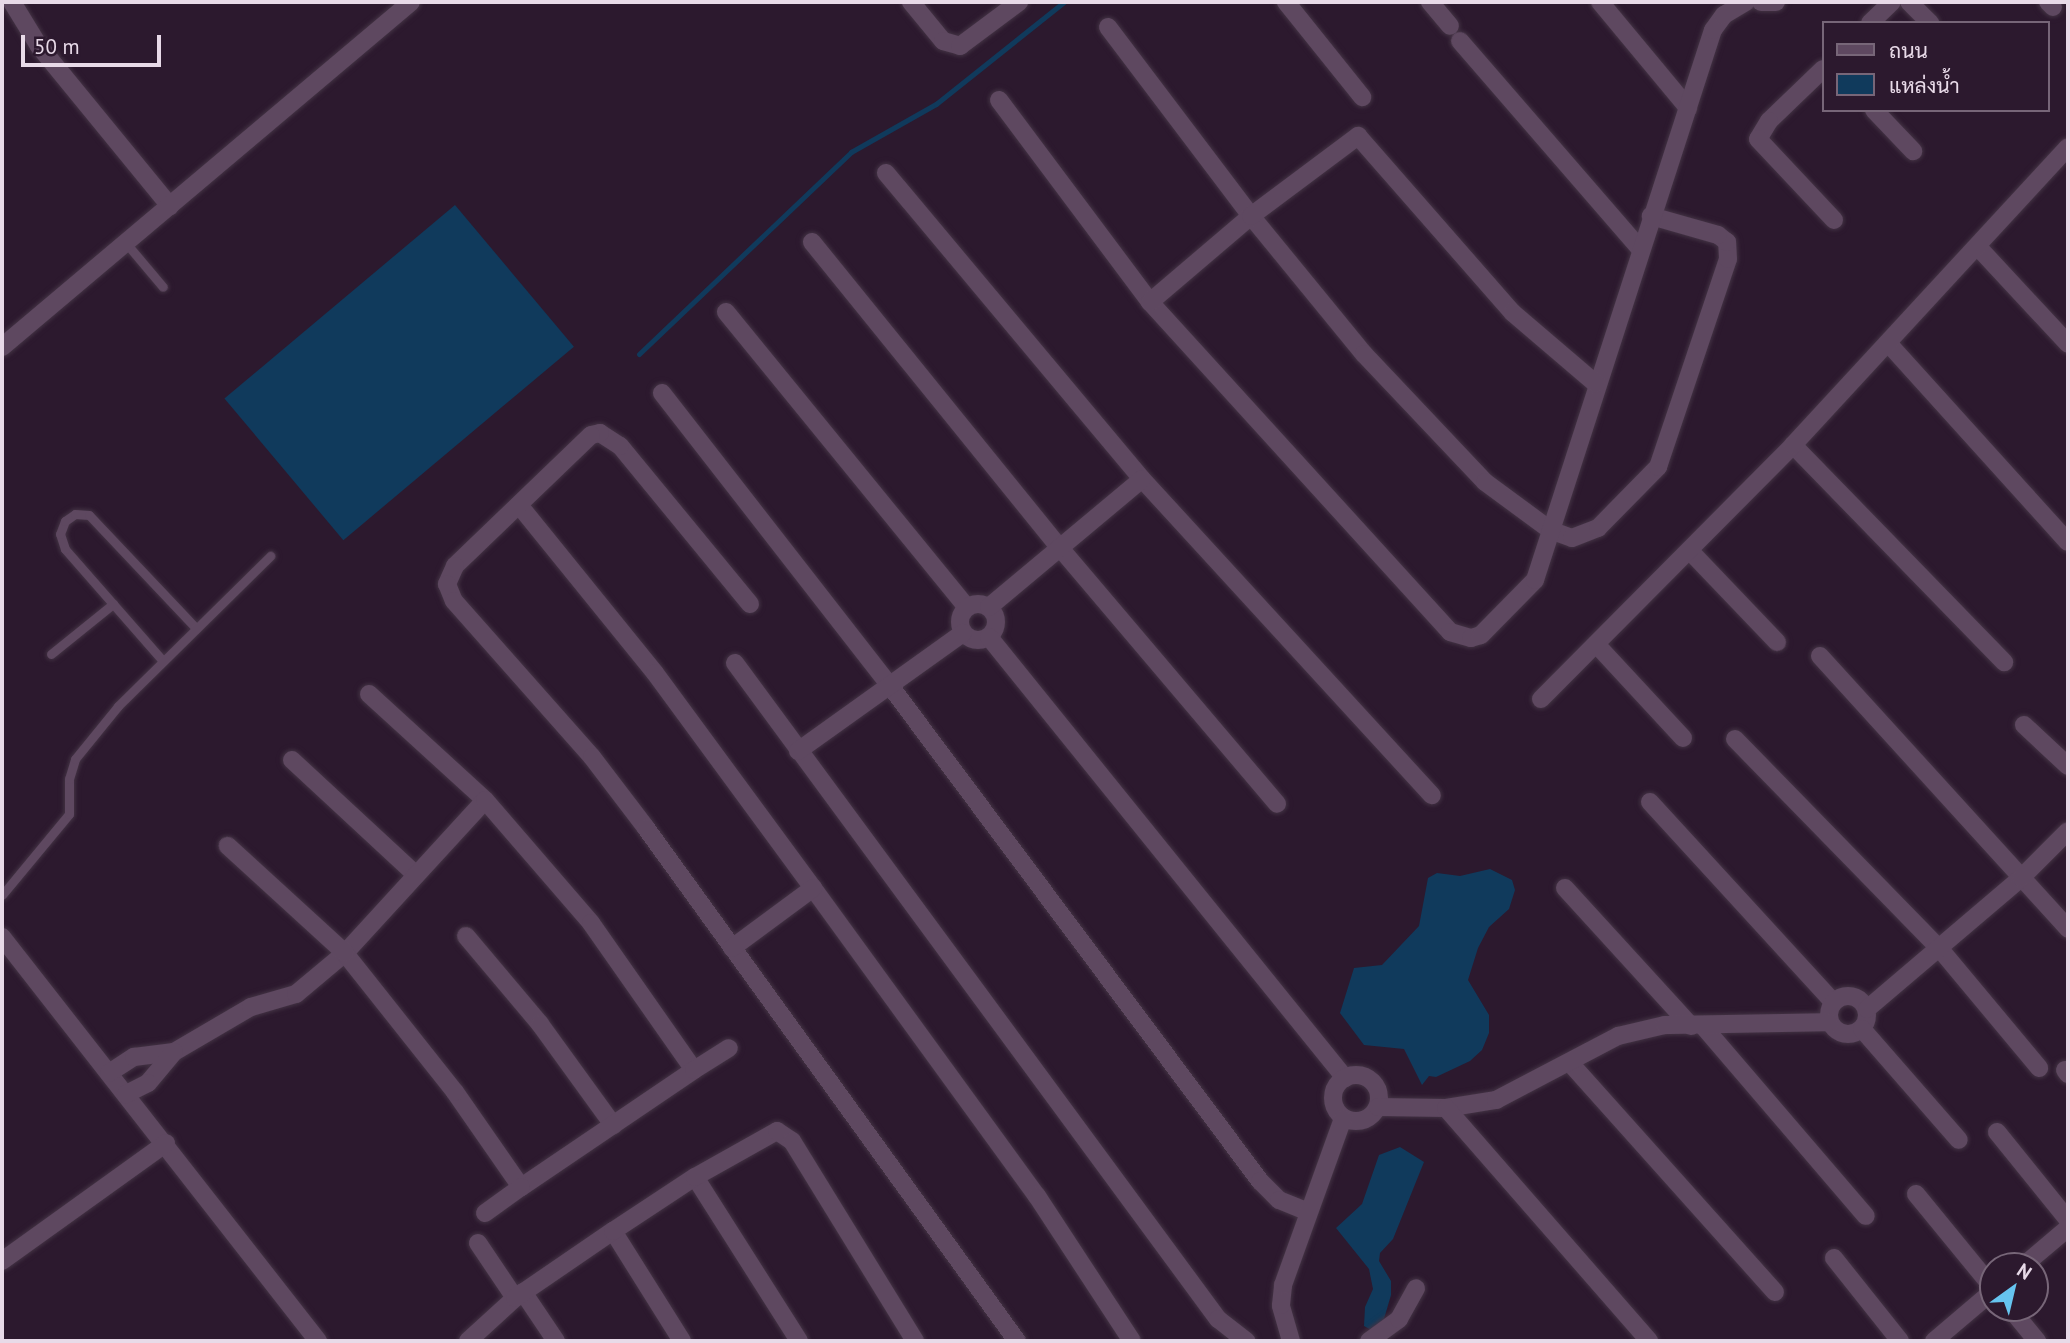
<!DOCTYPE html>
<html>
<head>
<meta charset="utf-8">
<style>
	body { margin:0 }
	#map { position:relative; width:2070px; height:1343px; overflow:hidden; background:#2c192e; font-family:"PT Sans",Sarabun,sans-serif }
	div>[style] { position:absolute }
	.water>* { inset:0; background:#103a5c; transform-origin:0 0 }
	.stream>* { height:5px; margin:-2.5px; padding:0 2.5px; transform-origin:2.5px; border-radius:2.5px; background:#103a5c }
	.roads { filter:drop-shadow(0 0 2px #433344) drop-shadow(0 0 2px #433344) }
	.service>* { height:9px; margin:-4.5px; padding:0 4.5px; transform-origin:4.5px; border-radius:4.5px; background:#5e4860 }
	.minor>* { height:18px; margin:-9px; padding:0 9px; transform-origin:9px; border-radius:9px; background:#5e4860 }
	.minor>.ring { margin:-9px; padding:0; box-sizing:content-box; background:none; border:18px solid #5e4860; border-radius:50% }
	span { translate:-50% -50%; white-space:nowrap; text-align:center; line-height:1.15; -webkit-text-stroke:7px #2c192e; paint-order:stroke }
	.frame { position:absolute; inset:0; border:4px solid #e8dae8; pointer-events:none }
	.legend { position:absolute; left:1822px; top:21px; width:228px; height:91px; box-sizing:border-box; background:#2c192e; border:2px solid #776678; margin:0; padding:9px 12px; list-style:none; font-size:21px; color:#e8dae8 }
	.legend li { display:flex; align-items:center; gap:14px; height:35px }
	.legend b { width:35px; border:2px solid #776678 }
	.north { position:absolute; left:1979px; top:1252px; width:70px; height:70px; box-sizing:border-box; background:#2c192e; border:2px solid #776678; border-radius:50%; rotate:34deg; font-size:19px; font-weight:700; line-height:28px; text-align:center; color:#e8dae8 }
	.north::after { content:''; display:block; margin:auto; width:24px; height:32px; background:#66c4ef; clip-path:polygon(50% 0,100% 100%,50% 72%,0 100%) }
	.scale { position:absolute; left:21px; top:35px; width:140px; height:32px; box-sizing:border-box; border:4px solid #e8dae8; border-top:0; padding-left:9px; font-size:21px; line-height:24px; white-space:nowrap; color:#e8dae8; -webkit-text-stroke:5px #2c192e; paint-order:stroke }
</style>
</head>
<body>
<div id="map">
	<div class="water">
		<div style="left:455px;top:205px;width:185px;height:301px;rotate:50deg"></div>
		<div style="clip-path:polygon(1490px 869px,1512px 880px,1515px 890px,1509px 909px,1489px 927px,1478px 948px,1468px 980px,1489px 1015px,1489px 1033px,1482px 1050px,1470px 1061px,1436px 1077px,1429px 1076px,1422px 1085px,1404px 1049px,1364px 1045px,1340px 1013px,1354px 968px,1382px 965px,1419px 926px,1428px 878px,1437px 873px,1460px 876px)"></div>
		<div style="clip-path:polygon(1400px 1147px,1424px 1162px,1393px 1239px,1380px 1253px,1379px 1261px,1391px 1281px,1391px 1295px,1384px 1319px,1373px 1331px,1364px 1326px,1365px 1307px,1373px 1289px,1369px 1269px,1336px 1228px,1362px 1204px,1379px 1155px)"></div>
	</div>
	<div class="stream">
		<div style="left:639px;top:354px;width:293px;rotate:-43.6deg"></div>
		<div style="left:851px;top:152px;width:98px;rotate:-29.5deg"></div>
		<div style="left:936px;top:104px;width:164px;rotate:-38.6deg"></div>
	</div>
	<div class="roads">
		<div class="service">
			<div style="left:126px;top:243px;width:57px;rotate:49.9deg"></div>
			<div style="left:51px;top:654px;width:80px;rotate:-38.9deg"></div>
			<div style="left:163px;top:661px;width:149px;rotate:-131.2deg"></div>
			<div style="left:65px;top:549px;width:16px;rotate:-108deg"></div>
			<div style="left:60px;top:534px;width:14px;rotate:-69deg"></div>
			<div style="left:65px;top:521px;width:12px;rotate:-35deg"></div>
			<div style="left:75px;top:514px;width:14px;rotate:4deg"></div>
			<div style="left:89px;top:515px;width:156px;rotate:46.6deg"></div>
			<div style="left:2px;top:895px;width:105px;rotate:-50.4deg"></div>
			<div style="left:69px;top:814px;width:35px;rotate:-90deg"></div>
			<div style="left:69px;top:779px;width:21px;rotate:-73deg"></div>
			<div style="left:75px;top:759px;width:68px;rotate:-50.9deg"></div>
			<div style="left:118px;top:706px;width:214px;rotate:-44.6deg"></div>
		</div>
		<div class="minor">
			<div style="left:12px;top:2px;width:52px;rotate:58.5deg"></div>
			<div style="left:39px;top:46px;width:207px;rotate:50.7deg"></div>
			<div style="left:911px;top:2px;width:50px;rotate:50.6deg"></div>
			<div style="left:943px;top:41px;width:18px;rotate:16deg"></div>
			<div style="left:960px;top:46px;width:74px;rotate:-36.7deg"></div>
			<div style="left:1286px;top:2px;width:122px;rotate:51.3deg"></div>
			<div style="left:1430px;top:2px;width:31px;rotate:50deg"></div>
			<div style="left:1600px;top:2px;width:138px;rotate:50.3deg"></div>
			<div style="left:1761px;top:2px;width:15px"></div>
			<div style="left:1909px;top:2px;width:30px;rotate:45deg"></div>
			<div style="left:2048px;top:2px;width:7px;rotate:45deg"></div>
			<div style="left:1870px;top:23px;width:30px;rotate:-44deg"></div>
			<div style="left:1108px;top:27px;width:237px;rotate:52.9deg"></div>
			<div style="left:1251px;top:216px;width:178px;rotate:50.7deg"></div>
			<div style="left:1364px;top:354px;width:176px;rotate:46.6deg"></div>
			<div style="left:1485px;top:482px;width:81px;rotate:36.4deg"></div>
			<div style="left:1550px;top:530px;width:23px;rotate:20deg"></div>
			<div style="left:1572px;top:538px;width:28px;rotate:-21deg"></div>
			<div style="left:1598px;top:528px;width:86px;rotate:-45.5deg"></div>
			<div style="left:1658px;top:467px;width:219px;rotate:-71.4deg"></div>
			<div style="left:1728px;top:259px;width:17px;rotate:-93deg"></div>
			<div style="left:1727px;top:242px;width:11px;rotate:-142deg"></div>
			<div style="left:1718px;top:235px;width:70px;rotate:-164.2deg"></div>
			<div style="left:1460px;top:41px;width:275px;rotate:49.1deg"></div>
			<div style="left:1823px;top:69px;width:75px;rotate:136.1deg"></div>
			<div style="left:1769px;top:121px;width:21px;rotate:121deg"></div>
			<div style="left:1758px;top:139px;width:111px;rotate:46.8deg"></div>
			<div style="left:999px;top:100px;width:252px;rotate:53.2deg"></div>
			<div style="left:1150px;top:302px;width:446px;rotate:47.7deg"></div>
			<div style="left:1450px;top:632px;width:22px;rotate:16deg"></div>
			<div style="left:1471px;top:638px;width:10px;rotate:-17deg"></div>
			<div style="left:1481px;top:635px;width:77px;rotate:-45.5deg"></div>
			<div style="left:1535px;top:580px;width:578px;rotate:-72.07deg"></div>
			<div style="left:1713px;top:30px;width:19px;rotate:-54deg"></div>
			<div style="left:1724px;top:15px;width:26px;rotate:-31deg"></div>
			<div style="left:1874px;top:110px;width:57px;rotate:46.4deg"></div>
			<div style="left:886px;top:173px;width:399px;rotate:50.1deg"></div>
			<div style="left:1142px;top:479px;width:429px;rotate:47.5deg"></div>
			<div style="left:812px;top:242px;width:395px;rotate:51deg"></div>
			<div style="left:1061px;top:549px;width:334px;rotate:49.7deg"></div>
			<div style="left:1978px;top:247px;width:132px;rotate:47.1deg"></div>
			<div style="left:1150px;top:302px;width:133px;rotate:-40.4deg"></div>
			<div style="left:1251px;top:216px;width:134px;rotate:-36.8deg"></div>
			<div style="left:1358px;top:136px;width:235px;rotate:48.8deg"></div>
			<div style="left:1513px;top:313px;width:109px;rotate:40.5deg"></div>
			<div style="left:726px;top:312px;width:381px;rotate:50.8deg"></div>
			<div style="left:1888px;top:343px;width:268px;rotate:47.9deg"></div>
			<div style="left:2px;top:347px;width:535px;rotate:-40.15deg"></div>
			<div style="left:662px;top:393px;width:373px;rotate:52.1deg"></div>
			<div style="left:891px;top:687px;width:617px;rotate:53.24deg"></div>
			<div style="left:1260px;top:1181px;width:27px;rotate:45deg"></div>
			<div style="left:1279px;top:1200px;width:31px;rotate:22deg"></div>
			<div style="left:1793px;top:445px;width:303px;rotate:45.8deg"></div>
			<div style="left:519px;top:505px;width:216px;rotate:51deg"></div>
			<div style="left:655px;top:673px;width:267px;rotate:53.7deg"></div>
			<div style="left:813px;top:888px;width:381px;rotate:54deg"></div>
			<div style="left:1037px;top:1196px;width:173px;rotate:56.8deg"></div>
			<div style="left:1690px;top:551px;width:126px;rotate:46.3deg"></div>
			<div class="ring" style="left:960px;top:604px;width:18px;height:18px"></div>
			<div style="left:750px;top:604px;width:205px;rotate:-129.4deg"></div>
			<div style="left:620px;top:446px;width:24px;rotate:-147deg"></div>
			<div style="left:600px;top:433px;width:9px;rotate:167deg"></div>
			<div style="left:591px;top:435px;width:189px;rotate:136.1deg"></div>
			<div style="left:455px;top:566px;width:20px;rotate:114deg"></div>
			<div style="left:447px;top:584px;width:18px;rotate:68deg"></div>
			<div style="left:454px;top:601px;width:208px;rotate:48.5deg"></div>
			<div style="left:592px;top:757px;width:89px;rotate:52.7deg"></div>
			<div style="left:646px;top:828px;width:633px;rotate:54.13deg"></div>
			<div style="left:989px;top:607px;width:199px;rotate:-39.9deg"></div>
			<div style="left:989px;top:637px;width:567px;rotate:51.09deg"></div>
			<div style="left:1596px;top:644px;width:128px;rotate:47.2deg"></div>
			<div style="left:1820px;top:656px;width:369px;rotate:47.7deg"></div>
			<div style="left:735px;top:663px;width:815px;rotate:53.64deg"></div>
			<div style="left:1218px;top:1319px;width:36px;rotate:38deg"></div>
			<div style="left:369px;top:694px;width:157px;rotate:42.4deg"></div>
			<div style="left:1541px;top:699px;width:358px;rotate:-45.2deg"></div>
			<div style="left:1793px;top:445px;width:405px;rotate:-47.3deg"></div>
			<div style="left:2024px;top:725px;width:60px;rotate:43deg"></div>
			<div style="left:1735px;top:739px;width:293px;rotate:45.7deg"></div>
			<div style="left:1940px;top:949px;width:155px;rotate:50.2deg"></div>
			<div style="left:798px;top:751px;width:203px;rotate:-35.6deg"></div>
			<div style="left:292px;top:760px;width:169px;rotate:42.8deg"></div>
			<div style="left:1650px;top:802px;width:271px;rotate:47.5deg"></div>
			<div style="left:1565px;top:888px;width:187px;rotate:47.6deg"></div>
			<div style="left:466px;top:936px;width:115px;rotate:49.9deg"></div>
			<div style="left:540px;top:1024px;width:125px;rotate:54.1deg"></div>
			<div style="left:2px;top:937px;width:513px;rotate:51.97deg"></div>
			<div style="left:732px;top:948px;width:101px;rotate:-36.5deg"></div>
			<div class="ring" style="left:1829px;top:996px;width:20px;height:20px"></div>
			<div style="left:1867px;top:1009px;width:202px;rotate:-40.4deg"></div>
			<div style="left:2021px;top:878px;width:66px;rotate:-45deg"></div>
			<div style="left:1703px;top:1026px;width:250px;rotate:49.4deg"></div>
			<div style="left:1862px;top:1029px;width:147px;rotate:48.9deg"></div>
			<div style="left:174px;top:1052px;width:89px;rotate:-30.3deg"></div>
			<div style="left:251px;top:1007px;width:47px;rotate:-16.1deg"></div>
			<div style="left:296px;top:994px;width:64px;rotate:-39.9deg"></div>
			<div style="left:345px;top:953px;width:207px;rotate:-47.5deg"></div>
			<div style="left:485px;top:800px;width:162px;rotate:49.2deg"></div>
			<div style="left:591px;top:923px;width:179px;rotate:55deg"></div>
			<div style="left:694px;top:1070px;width:209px;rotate:145.9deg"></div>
			<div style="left:521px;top:1187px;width:116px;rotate:-124.8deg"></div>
			<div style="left:455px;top:1092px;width:177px;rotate:-128.4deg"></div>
			<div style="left:345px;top:953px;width:159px;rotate:-137.6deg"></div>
			<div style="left:1571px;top:1064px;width:306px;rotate:48.2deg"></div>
			<div style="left:694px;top:1070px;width:41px;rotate:-32.2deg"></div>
			<div style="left:2065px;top:1070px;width:5px;rotate:53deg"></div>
			<div style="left:109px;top:1073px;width:30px;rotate:-33deg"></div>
			<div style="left:134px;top:1057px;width:40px;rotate:-7.1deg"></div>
			<div style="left:174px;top:1052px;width:40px;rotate:130deg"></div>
			<div style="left:148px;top:1083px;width:25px;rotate:153deg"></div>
			<div class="ring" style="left:1333px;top:1075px;width:28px;height:28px"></div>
			<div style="left:1378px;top:1107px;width:68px;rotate:0.8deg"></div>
			<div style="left:1446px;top:1108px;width:51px;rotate:-9.1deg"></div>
			<div style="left:1496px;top:1100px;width:138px;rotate:-27.7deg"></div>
			<div style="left:1618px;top:1036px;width:48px;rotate:-13.2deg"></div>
			<div style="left:1665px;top:1025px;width:164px;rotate:-1deg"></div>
			<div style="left:1446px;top:1108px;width:309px;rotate:48.9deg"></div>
			<div style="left:1997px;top:1132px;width:113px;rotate:51.1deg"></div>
			<div style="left:695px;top:1177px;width:194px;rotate:57.6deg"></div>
			<div style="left:1916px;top:1194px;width:122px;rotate:50.7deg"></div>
			<div style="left:485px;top:1213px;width:44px;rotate:-35.8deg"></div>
			<div style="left:613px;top:1231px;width:130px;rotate:57.9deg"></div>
			<div style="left:478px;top:1243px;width:66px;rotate:56.1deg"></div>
			<div style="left:1834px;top:1258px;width:106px;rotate:51.5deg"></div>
			<div style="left:2px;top:1261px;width:202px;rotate:-35.7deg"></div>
			<div style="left:2023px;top:1266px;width:59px;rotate:-40.2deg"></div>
			<div style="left:523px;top:1292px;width:59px;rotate:56deg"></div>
			<div style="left:2010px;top:1308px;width:43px;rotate:50.7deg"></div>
			<div style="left:468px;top:1341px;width:64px;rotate:-42.5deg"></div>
			<div style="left:515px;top:1298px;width:119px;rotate:-34.4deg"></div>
			<div style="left:613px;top:1231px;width:98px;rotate:-33.4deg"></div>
			<div style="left:695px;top:1177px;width:94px;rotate:-29.3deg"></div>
			<div style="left:777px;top:1131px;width:18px;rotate:34deg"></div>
			<div style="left:792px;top:1141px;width:235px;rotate:58.4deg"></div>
			<div style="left:1291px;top:1341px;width:37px;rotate:-106deg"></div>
			<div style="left:1281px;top:1305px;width:20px;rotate:-84deg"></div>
			<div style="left:1283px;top:1285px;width:177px;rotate:-70.2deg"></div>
			<div style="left:1369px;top:1341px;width:37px;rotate:-36deg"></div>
			<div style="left:1399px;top:1319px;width:35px;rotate:-61deg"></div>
			<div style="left:1934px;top:1341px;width:77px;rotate:-40.3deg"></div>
		</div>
	</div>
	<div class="frame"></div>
	<ul class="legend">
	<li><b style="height:9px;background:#5e4860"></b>ถนน</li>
	<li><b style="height:19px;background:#103a5c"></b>แหล่งน้ำ</li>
	</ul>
	<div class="north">N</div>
	<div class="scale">50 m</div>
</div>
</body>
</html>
